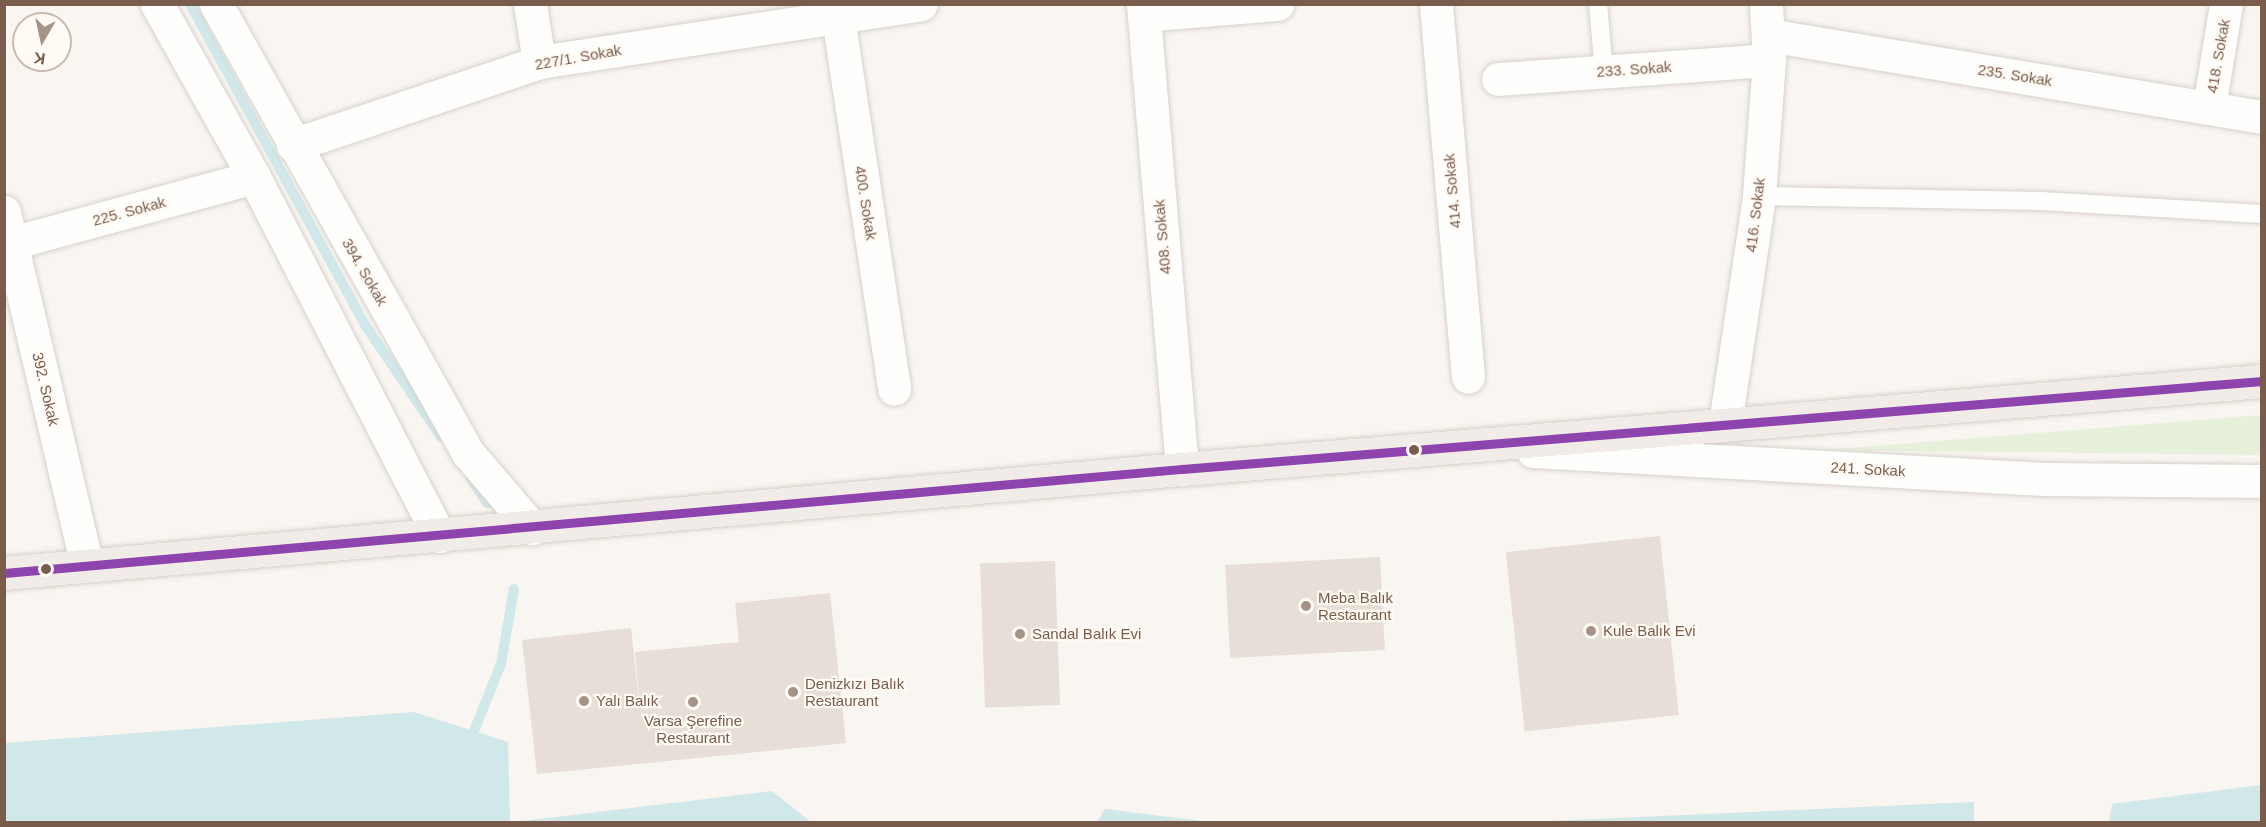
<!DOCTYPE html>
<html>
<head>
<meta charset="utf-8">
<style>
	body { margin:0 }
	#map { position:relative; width:2266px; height:827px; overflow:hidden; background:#f9f5f0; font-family:Helvetica,sans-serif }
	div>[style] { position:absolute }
	.green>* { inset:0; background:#e7f0db }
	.water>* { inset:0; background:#d0e8ea }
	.stream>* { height:10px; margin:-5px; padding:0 5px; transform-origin:5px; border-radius:5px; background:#d0e8ea }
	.building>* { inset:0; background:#e6ded7; transform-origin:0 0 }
	.roads { filter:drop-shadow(0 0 2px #d7d1cb) drop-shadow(0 0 2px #d7d1cb) }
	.service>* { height:18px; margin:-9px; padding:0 9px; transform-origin:9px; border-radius:9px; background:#fefefd }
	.minor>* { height:33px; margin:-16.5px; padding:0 16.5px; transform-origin:16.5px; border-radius:16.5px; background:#fefefd }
	.trunk>* { height:33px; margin:-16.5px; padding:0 16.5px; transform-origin:16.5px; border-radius:16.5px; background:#f2ece8 }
	.bus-1>* { height:9px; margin:-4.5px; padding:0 4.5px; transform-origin:4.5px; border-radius:4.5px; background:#8e44ad }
	.dots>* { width:16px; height:16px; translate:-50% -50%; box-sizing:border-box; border:3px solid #fffaf3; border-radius:50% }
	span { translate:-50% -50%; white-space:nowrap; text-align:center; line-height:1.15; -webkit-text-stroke:4.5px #fffaf3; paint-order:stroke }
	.street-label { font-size:15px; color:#7a5c4d }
	.poi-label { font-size:15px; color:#7a5c4d }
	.left { translate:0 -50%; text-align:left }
	.frame { position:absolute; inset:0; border:6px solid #7a5c4d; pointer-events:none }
	.north { position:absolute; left:12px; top:12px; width:60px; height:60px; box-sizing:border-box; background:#fffaf3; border:2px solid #cabbb1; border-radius:50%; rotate:189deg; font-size:16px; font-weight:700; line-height:24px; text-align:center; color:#7a5c4d }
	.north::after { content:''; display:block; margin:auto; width:21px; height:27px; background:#a69286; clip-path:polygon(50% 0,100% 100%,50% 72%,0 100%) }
</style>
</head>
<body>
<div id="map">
	<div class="green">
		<div style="clip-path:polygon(2261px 415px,2261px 455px,1825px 450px)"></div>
	</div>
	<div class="water">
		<div style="clip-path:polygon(414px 712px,508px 742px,510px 822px,5px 822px,5px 743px)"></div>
		<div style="clip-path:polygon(2261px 785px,2261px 822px,2109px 822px,2112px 804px)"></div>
		<div style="clip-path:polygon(772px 791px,811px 822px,514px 822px)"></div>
		<div style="clip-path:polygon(1974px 802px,1974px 822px,1525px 822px)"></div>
		<div style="clip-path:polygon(1105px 809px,1202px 821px,1222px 822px,1097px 822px)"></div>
	</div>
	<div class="stream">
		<div style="left:190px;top:4px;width:366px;rotate:61.4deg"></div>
		<div style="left:365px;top:325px;width:135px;rotate:55.8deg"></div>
		<div style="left:471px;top:479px;width:29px;rotate:56deg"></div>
		<div style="left:474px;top:731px;width:72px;rotate:-68.1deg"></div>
		<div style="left:501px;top:664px;width:76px;rotate:-80.2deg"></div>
	</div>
	<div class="building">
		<div style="left:1660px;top:536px;width:180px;height:155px;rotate:84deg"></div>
		<div style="left:1380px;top:557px;width:93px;height:155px;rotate:87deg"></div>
		<div style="left:1055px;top:561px;width:144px;height:75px;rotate:88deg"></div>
		<div style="clip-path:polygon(830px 593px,846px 743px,537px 774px,522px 640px,631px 628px,641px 720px,635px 652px,739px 642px,735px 603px)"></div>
	</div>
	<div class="roads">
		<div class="service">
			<div style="left:1598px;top:4px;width:68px;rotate:85deg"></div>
			<div style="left:1759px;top:196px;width:282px;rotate:1deg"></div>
			<div style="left:2041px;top:201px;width:221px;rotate:3.4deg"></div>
		</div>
		<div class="minor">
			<div style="left:157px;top:4px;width:198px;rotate:60.7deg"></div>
			<div style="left:254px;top:177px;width:404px;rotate:62.7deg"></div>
			<div style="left:216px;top:4px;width:515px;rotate:60.7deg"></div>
			<div style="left:468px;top:453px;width:99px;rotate:49.5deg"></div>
			<div style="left:530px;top:4px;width:59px;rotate:81.2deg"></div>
			<div style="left:1143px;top:4px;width:467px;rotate:85.2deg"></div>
			<div style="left:1436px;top:4px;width:374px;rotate:85.1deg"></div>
			<div style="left:1144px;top:15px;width:134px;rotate:-4.7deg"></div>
			<div style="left:838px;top:17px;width:376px;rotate:81.4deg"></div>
			<div style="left:1768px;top:35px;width:501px;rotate:9.42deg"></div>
			<div style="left:1498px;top:79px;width:272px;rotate:-4deg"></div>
			<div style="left:2209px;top:107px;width:104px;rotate:-80.6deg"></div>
			<div style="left:293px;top:145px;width:260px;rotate:-18.6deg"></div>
			<div style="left:539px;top:62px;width:386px;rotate:-8.6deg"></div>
			<div style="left:4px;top:212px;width:363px;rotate:76.8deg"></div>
			<div style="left:4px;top:245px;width:259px;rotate:-15.2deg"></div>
			<div style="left:1725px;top:424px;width:231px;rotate:-81.5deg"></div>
			<div style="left:1759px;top:196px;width:136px;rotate:-85.8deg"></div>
			<div style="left:1769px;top:60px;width:56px;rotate:-93.1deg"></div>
			<div style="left:1533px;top:451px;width:512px;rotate:3.14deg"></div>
			<div style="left:2044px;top:479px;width:218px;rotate:0.5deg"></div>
		</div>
		<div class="trunk">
			<div style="left:4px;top:573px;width:1183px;rotate:-5.05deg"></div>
			<div style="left:1182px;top:469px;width:1084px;rotate:-4.66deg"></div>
		</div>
	</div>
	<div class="bus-1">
		<div style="left:4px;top:573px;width:1183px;rotate:-5.05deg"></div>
		<div style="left:1182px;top:469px;width:1084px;rotate:-4.66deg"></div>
	</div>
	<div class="dots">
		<div style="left:1414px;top:450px;background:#7a5c4d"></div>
		<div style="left:46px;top:569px;background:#7a5c4d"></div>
		<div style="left:1306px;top:606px;background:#a69286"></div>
		<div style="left:1591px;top:631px;background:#a69286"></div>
		<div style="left:1020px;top:634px;background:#a69286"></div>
		<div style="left:793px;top:692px;background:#a69286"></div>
		<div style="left:584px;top:701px;background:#a69286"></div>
		<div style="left:693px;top:702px;background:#a69286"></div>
	</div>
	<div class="street-label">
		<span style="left:2218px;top:56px;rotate:-80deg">418. Sokak</span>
		<span style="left:578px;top:57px;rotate:-10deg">227/1. Sokak</span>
		<span style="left:1634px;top:69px;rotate:-4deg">233. Sokak</span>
		<span style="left:2015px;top:75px;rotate:9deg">235. Sokak</span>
		<span style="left:1452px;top:191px;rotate:-95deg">414. Sokak</span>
		<span style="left:866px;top:203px;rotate:81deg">400. Sokak</span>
		<span style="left:129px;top:211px;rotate:-15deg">225. Sokak</span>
		<span style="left:1755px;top:215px;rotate:-83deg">416. Sokak</span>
		<span style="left:1162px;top:237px;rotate:-95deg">408. Sokak</span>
		<span style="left:365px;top:272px;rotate:60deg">394. Sokak</span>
		<span style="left:46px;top:389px;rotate:77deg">392. Sokak</span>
		<span style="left:1868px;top:469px;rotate:3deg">241. Sokak</span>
	</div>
	<div class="poi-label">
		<span class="left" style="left:1318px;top:606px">Meba Balık<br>Restaurant</span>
		<span class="left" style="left:1603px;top:631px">Kule Balık Evi</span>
		<span class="left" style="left:1032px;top:634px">Sandal Balık Evi</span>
		<span class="left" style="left:805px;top:692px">Denizkızı Balık<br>Restaurant</span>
		<span class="left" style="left:596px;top:701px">Yalı Balık</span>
		<span style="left:693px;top:729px">Varsa Şerefine<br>Restaurant</span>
	</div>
	<div class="frame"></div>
	<div class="north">K</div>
</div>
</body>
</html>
